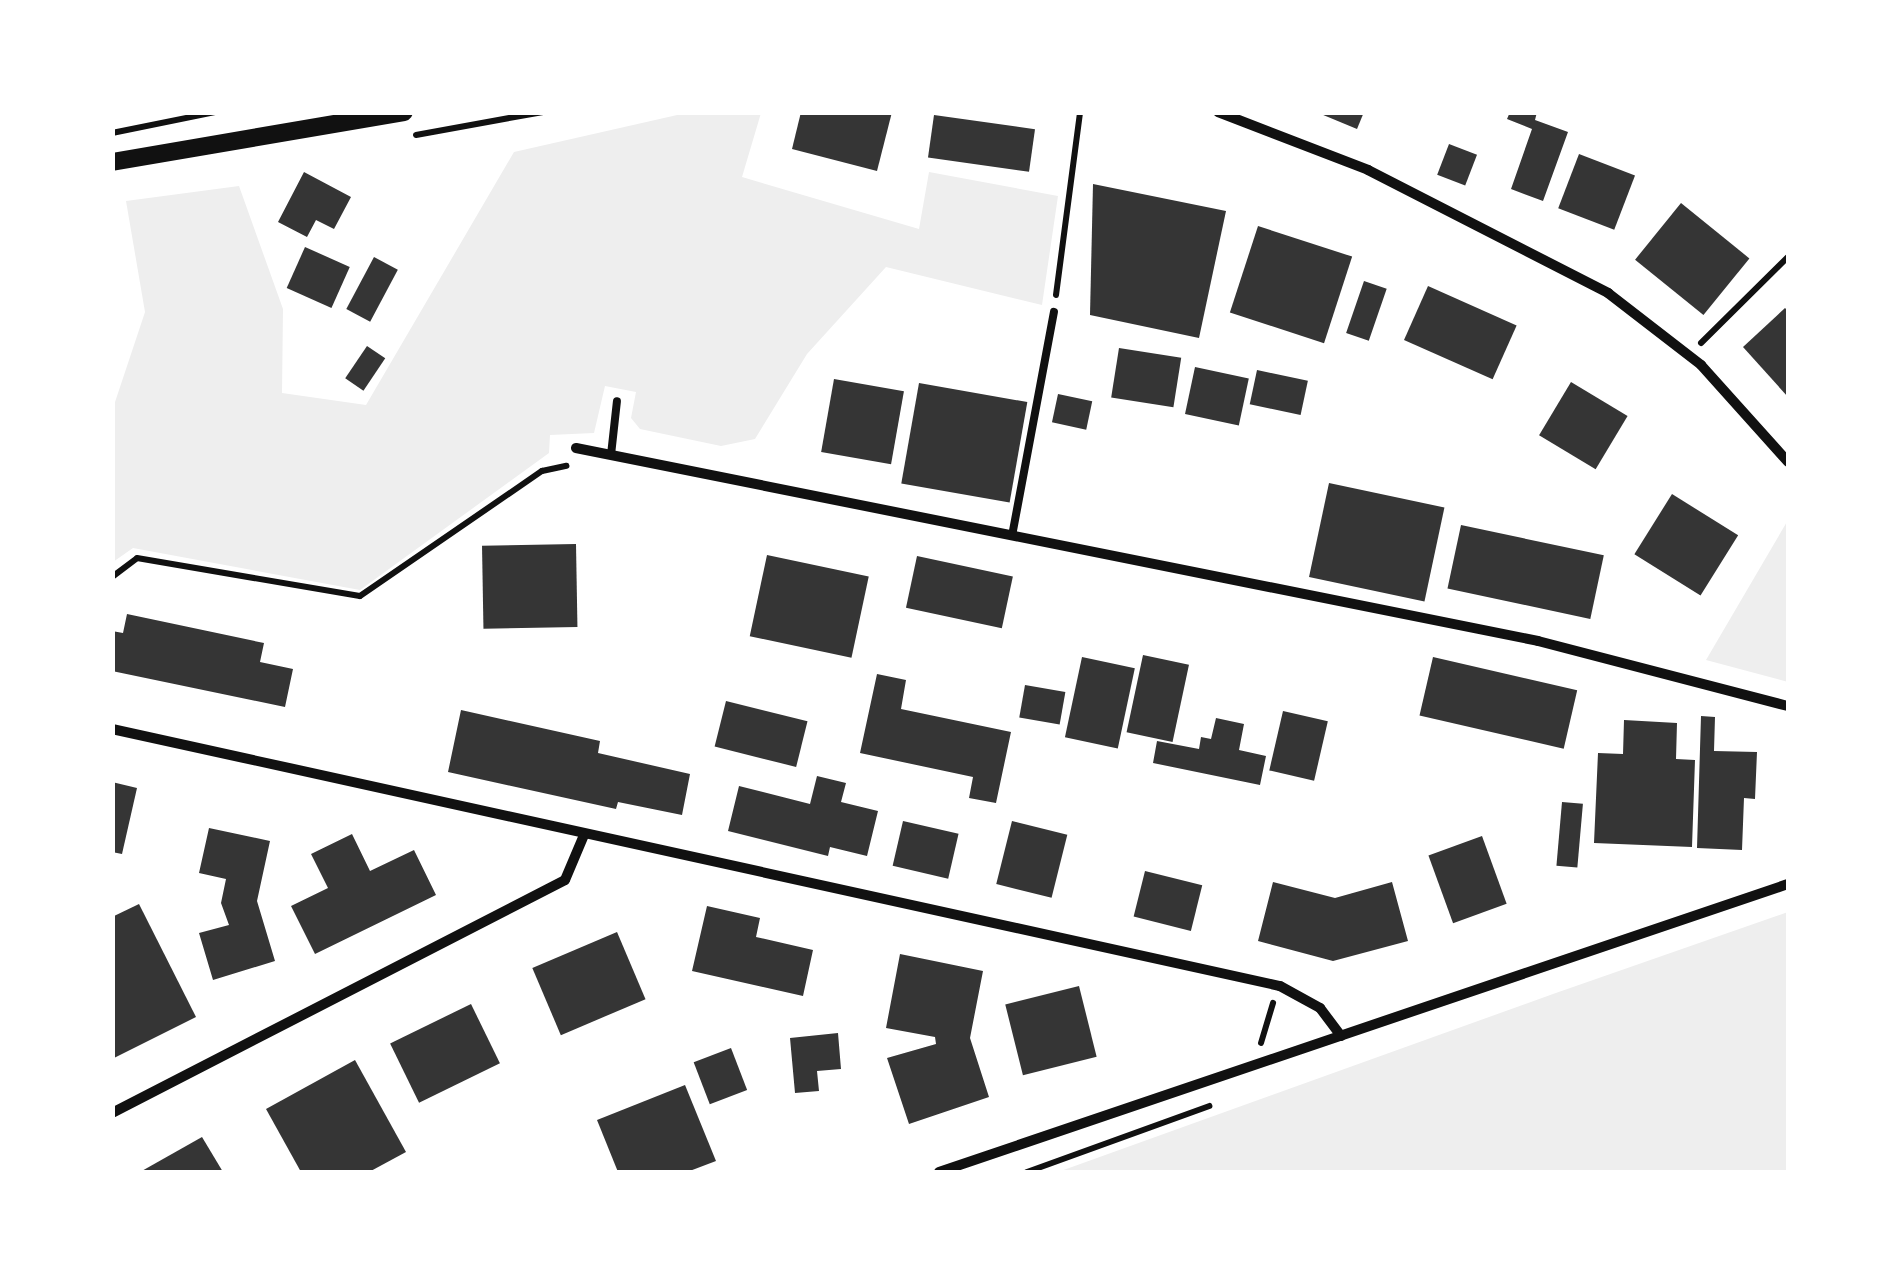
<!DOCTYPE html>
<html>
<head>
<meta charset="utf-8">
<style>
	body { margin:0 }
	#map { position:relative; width:1901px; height:1285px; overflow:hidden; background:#fff; font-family:"Open Sans",sans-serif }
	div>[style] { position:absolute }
	.green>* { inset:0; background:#eee }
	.building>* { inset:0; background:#353535; transform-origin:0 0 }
	.path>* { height:6px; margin:-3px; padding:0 3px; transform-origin:3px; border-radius:3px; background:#111 }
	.service>* { height:8px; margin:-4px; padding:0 4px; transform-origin:4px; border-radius:4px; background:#111 }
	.minor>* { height:10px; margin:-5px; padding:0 5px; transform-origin:5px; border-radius:5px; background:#111 }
	.tertiary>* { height:18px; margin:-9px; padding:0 9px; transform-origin:9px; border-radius:9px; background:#111 }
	span { translate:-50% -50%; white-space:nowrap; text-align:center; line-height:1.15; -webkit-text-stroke:9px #fff; paint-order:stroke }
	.frame { position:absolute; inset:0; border:115px solid #fff; pointer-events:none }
</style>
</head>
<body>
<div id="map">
	<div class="green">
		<div style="clip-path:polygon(686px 113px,761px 113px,742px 177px,919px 229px,929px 172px,1058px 196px,1042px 305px,886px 267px,807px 354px,755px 439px,721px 446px,640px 429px,631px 418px,636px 392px,605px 386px,594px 433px,550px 435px,549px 453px,360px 590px,133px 548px,113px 562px,113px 408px,145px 312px,126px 201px,239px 186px,283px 309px,282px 393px,366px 405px,514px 152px)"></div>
		<div style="clip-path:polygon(1788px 520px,1788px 682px,1706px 660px)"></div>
		<div style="clip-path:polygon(1788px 912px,1788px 1172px,1058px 1172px,1553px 994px)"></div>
	</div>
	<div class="building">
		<div style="clip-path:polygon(801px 112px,892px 112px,877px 171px,792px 149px)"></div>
		<div style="clip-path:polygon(1316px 112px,1364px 112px,1357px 129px)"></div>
		<div style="clip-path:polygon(1510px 112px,1537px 112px,1535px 120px,1568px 132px,1543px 201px,1511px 189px,1532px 129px,1507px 119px)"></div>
		<div style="left:934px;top:115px;width:102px;height:43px;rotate:8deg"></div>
		<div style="left:1449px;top:144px;width:30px;height:33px;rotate:21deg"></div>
		<div style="left:1579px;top:154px;width:60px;height:58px;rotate:21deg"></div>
		<div style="clip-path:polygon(304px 172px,351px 197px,334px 229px,316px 220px,307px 237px,278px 222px)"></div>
		<div style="clip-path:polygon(1093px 184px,1226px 211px,1199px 338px,1090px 315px)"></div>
		<div style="left:1681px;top:203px;width:88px;height:73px;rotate:39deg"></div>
		<div style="left:1258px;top:226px;width:99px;height:91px;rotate:18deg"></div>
		<div style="left:305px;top:247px;width:49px;height:45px;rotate:24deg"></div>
		<div style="left:374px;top:257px;width:27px;height:59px;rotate:28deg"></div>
		<div style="left:1364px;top:281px;width:24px;height:55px;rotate:19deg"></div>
		<div style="left:1428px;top:286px;width:97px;height:59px;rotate:24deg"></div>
		<div style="clip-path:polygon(1785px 308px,1788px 311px,1788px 397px,1743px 347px)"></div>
		<div style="left:367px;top:346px;width:22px;height:39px;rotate:34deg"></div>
		<div style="left:1119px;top:348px;width:63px;height:50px;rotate:9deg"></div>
		<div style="left:1195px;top:367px;width:55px;height:48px;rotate:12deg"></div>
		<div style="left:1257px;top:370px;width:52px;height:35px;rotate:12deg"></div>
		<div style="left:834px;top:379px;width:71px;height:74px;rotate:10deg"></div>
		<div style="left:1571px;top:382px;width:66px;height:62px;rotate:31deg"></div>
		<div style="left:919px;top:383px;width:110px;height:102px;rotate:10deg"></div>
		<div style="left:1058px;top:394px;width:35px;height:29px;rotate:12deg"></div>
		<div style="left:1329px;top:483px;width:118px;height:96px;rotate:12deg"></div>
		<div style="left:1672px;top:494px;width:78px;height:71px;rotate:32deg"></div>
		<div style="left:1461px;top:525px;width:146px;height:65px;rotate:12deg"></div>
		<div style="left:576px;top:544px;width:83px;height:94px;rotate:89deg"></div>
		<div style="left:767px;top:555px;width:104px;height:83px;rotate:12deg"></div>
		<div style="left:917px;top:556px;width:98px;height:53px;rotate:12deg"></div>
		<div style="clip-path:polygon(127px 614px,264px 643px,260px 662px,293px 669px,285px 707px,112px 671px,112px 631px,123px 633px)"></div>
		<div style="left:1143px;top:655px;width:47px;height:79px;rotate:12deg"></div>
		<div style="left:1082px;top:657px;width:54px;height:82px;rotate:12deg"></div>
		<div style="left:1433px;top:657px;width:148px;height:60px;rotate:13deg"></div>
		<div style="clip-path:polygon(877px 674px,906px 680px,901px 709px,1011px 732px,996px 803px,969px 798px,973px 777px,860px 753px)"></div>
		<div style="left:1025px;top:685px;width:41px;height:33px;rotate:10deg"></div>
		<div style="left:726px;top:701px;width:84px;height:47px;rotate:14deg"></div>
		<div style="clip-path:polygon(461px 710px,600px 741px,598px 753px,690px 774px,682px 815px,618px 802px,616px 809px,448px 772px)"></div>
		<div style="left:1283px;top:711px;width:46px;height:61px;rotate:13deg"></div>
		<div style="clip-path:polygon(1701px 716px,1715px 717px,1714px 751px,1757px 752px,1755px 799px,1744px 798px,1742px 850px,1697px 848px)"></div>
		<div style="clip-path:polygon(1216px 718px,1244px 724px,1239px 750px,1266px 756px,1260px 785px,1153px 763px,1157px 741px,1199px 749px,1201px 737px,1211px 739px)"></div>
		<div style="clip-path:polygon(1624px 720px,1677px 723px,1676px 759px,1695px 760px,1692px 847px,1594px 843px,1598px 753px,1623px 754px)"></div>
		<div style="clip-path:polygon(817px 776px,846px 783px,841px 802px,878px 811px,867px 856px,830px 847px,828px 856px,728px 831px,739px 786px,810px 804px)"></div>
		<div style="clip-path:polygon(112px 782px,137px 788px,122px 854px,112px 852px)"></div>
		<div style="left:1562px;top:802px;width:21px;height:64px;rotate:5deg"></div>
		<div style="left:903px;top:821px;width:57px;height:46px;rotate:13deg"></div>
		<div style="left:1012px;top:821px;width:57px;height:65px;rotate:14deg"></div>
		<div style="clip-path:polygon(209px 828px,270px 841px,257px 901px,275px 961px,213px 980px,199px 933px,229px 925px,221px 903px,226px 879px,199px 873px)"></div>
		<div style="clip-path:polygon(352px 834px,370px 871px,414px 850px,436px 895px,315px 954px,291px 906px,328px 888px,311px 854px)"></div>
		<div style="left:1482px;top:836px;width:72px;height:57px;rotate:70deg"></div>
		<div style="left:1145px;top:871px;width:59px;height:47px;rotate:14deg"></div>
		<div style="clip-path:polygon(1273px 882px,1335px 898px,1392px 882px,1408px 941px,1333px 961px,1258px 941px)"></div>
		<div style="clip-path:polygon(139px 904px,196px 1017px,112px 1059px,112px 917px)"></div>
		<div style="clip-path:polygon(707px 906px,760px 918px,756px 937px,813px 950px,803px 996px,692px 971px)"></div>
		<div style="left:617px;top:932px;width:73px;height:92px;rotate:67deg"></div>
		<div style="clip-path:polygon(900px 954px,983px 971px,970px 1038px,989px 1097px,909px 1124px,887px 1058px,936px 1044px,935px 1037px,886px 1028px)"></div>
		<div style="left:1079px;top:986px;width:73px;height:76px;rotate:76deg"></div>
		<div style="left:471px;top:1004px;width:66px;height:90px;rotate:64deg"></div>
		<div style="clip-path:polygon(838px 1033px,841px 1069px,817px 1071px,819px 1091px,795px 1093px,790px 1038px)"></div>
		<div style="left:731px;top:1048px;width:45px;height:40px;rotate:69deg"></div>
		<div style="clip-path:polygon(355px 1060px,406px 1152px,369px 1172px,301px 1172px,266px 1109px)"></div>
		<div style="clip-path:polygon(685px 1085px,716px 1161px,687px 1172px,618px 1172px,597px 1120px)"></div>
		<div style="clip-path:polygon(202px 1137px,223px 1172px,140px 1172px)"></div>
	</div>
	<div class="path">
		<div style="left:112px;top:133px;width:105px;rotate:-11.5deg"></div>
		<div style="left:416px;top:135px;width:129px;rotate:-10.3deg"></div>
		<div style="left:1056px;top:295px;width:185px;rotate:-82.5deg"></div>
		<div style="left:1701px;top:343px;width:122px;rotate:-44.7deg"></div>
		<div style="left:112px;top:577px;width:31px;rotate:-37deg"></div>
		<div style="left:137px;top:558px;width:226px;rotate:9.7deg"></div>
		<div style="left:360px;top:596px;width:221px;rotate:-34.5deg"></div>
		<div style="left:542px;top:471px;width:25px;rotate:-12deg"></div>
		<div style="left:1261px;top:1043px;width:42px;rotate:-73.3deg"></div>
		<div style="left:1027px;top:1172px;width:194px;rotate:-19.9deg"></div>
	</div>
	<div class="service">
		<div style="left:611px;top:455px;width:54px;rotate:-83.7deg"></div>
		<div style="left:1012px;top:536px;width:228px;rotate:-79.4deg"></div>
	</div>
	<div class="minor">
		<div style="left:1218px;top:112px;width:161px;rotate:21.1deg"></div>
		<div style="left:1368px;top:170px;width:270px;rotate:27.1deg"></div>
		<div style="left:1608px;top:293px;width:118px;rotate:37.7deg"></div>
		<div style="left:1701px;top:365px;width:130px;rotate:48.1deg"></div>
		<div style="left:576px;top:448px;width:981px;rotate:11.34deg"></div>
		<div style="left:1538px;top:641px;width:258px;rotate:14.6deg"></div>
		<div style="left:112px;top:729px;width:1196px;rotate:12.41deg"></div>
		<div style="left:1280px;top:986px;width:46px;rotate:28.8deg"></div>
		<div style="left:1320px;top:1008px;width:35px;rotate:53deg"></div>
		<div style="left:112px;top:1113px;width:509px;rotate:-27.22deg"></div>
		<div style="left:565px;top:880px;width:49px;rotate:-67.1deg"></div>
		<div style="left:939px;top:1172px;width:897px;rotate:-18.74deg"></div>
	</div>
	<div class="tertiary">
		<div style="left:112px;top:162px;width:296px;rotate:-9.7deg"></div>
	</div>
	<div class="frame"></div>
</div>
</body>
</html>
